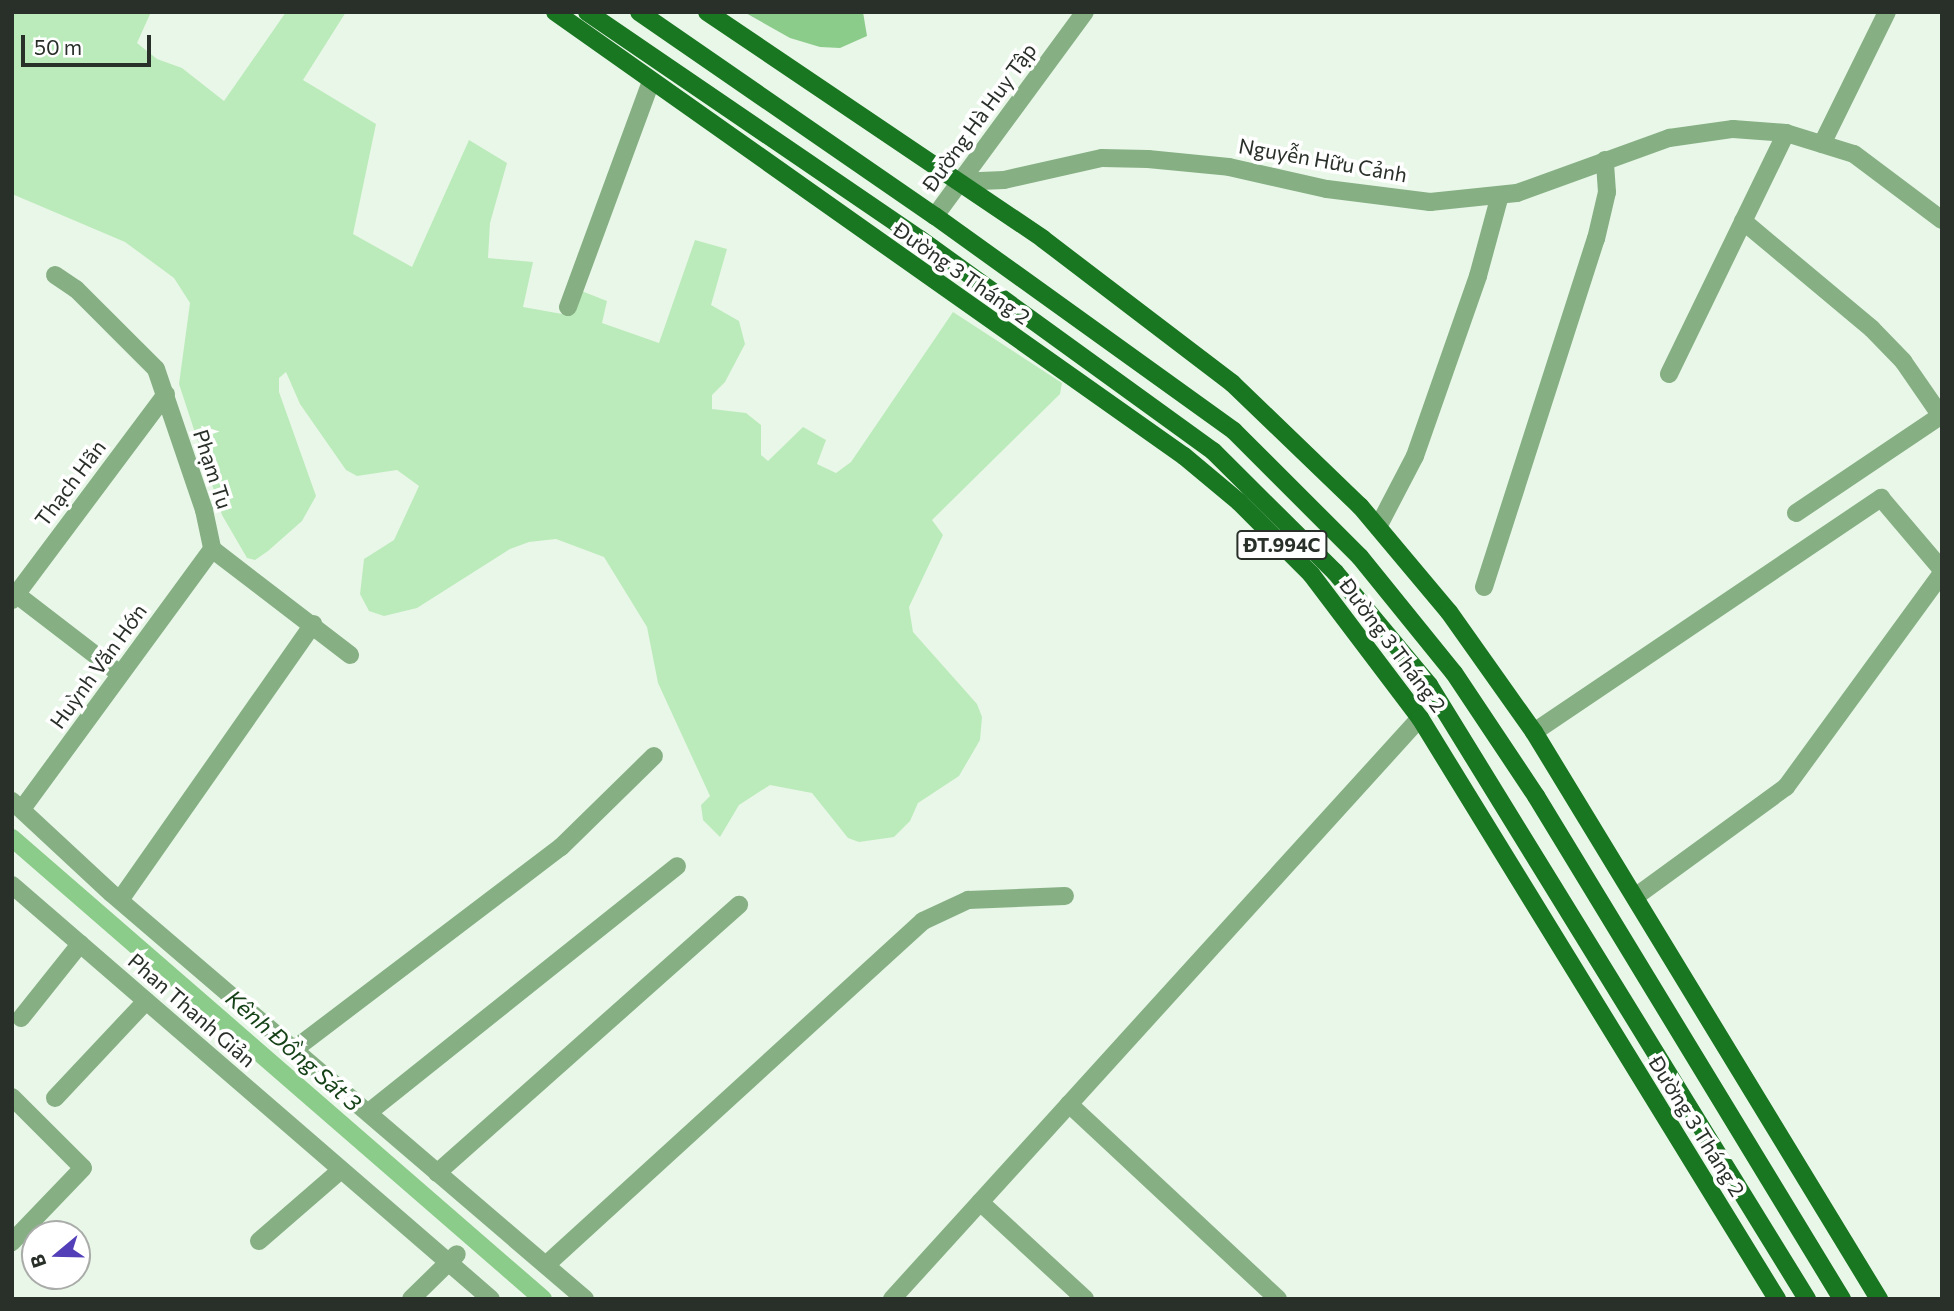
<!DOCTYPE html>
<html>
<head>
<meta charset="utf-8">
<style>
	body { margin:0 }
	#map { position:relative; width:1954px; height:1311px; overflow:hidden; background:#e9f7e8; font-family:Commissioner,sans-serif }
	div>[style] { position:absolute }
	.green>* { inset:0; background:#bcebbb }
	.water>* { inset:0; background:#8ccc8b }
	.canal>* { height:18px; margin:-9px; padding:0 9px; transform-origin:9px; border-radius:9px; background:#8ccc8b }
	.minor>* { height:18px; margin:-9px; padding:0 9px; transform-origin:9px; border-radius:9px; background:#86b084 }
	.major>* { height:18px; margin:-9px; padding:0 9px; transform-origin:9px; border-radius:9px; background:#197621 }
	span { translate:-50% -50%; white-space:nowrap; text-align:center; line-height:1.15; -webkit-text-stroke:7px #fff; paint-order:stroke }
	.shield-label span { padding:2px 5px; background:#fff; border:2px solid; border-radius:5px; -webkit-text-stroke-width:0 }
	.shield-label { font-size:19px; color:#292f29; font-weight:700 }
	.street-label { font-size:21px; color:#292f29 }
	.water-label { font-size:23px; color:#164218; font-style:italic }
	.frame { position:absolute; inset:0; border:14px solid #292f29; pointer-events:none }
	.north { position:absolute; left:21px; top:1220px; width:70px; height:70px; box-sizing:border-box; background:#fff; border:2px solid #a9aca9; border-radius:50%; rotate:251deg; font-size:19px; font-weight:700; line-height:28px; text-align:center; color:#292f29 }
	.north::after { content:''; display:block; margin:auto; width:24px; height:32px; background:#5340b8; clip-path:polygon(50% 0,100% 100%,50% 72%,0 100%) }
	.scale { position:absolute; left:21px; top:35px; width:130px; height:32px; box-sizing:border-box; border:4px solid #292f29; border-top:0; padding-left:9px; font-size:21px; line-height:24px; white-space:nowrap; color:#292f29; -webkit-text-stroke:5px #fff; paint-order:stroke }
</style>
</head>
<body>
<div id="map">
	<div class="green">
		<div style="clip-path:polygon(12px 12px,151px 12px,137px 43px,157px 59px,182px 68px,224px 101px,286px 12px,346px 12px,303px 80px,376px 124px,353px 234px,412px 267px,469px 140px,507px 163px,490px 223px,488px 258px,533px 262px,523px 307px,568px 315px,579px 290px,607px 301px,602px 323px,659px 343px,695px 240px,727px 249px,711px 305px,739px 321px,745px 344px,725px 382px,712px 395px,712px 409px,746px 413px,761px 425px,761px 455px,768px 461px,803px 427px,826px 440px,817px 464px,836px 473px,851px 462px,953px 312px,1062px 383px,1060px 394px,932px 520px,943px 535px,909px 607px,913px 632px,977px 704px,982px 717px,980px 740px,959px 776px,918px 803px,910px 821px,894px 837px,859px 842px,848px 838px,812px 793px,770px 785px,739px 805px,720px 837px,703px 820px,701px 805px,710px 796px,658px 683px,647px 627px,604px 557px,556px 539px,529px 542px,510px 549px,417px 608px,384px 616px,369px 611px,360px 594px,364px 559px,394px 540px,419px 486px,397px 470px,357px 476px,346px 470px,300px 404px,286px 372px,279px 378px,279px 392px,316px 496px,302px 521px,268px 551px,255px 560px,247px 558px,222px 515px,179px 384px,190px 303px,174px 278px,125px 242px,12px 194px)"></div>
	</div>
	<div class="water">
		<div style="clip-path:polygon(744px 12px,863px 12px,867px 36px,840px 48px,820px 47px,790px 38px)"></div>
	</div>
	<div class="canal">
		<div style="left:12px;top:838px;width:703px;rotate:40.96deg"></div>
	</div>
	<div class="minor">
		<div style="left:1822px;top:144px;width:147px;rotate:-63.8deg"></div>
		<div style="left:956px;top:182px;width:48px;rotate:-2.4deg"></div>
		<div style="left:1004px;top:180px;width:100px;rotate:-12.7deg"></div>
		<div style="left:1102px;top:158px;width:46px;rotate:1.2deg"></div>
		<div style="left:1148px;top:159px;width:81px;rotate:5.6deg"></div>
		<div style="left:1229px;top:167px;width:100px;rotate:12.7deg"></div>
		<div style="left:1327px;top:189px;width:104px;rotate:7.2deg"></div>
		<div style="left:1430px;top:202px;width:87px;rotate:-5.9deg"></div>
		<div style="left:1517px;top:193px;width:162px;rotate:-19.9deg"></div>
		<div style="left:1669px;top:138px;width:65px;rotate:-8deg"></div>
		<div style="left:1733px;top:129px;width:53px;rotate:4.3deg"></div>
		<div style="left:1786px;top:133px;width:71px;rotate:17.2deg"></div>
		<div style="left:1854px;top:154px;width:110px;rotate:36.9deg"></div>
		<div style="left:935px;top:216px;width:253px;rotate:-53.7deg"></div>
		<div style="left:1743px;top:221px;width:168px;rotate:39.9deg"></div>
		<div style="left:1872px;top:329px;width:45px;rotate:45.9deg"></div>
		<div style="left:1903px;top:361px;width:67px;rotate:55.4deg"></div>
		<div style="left:55px;top:275px;width:25px;rotate:34deg"></div>
		<div style="left:76px;top:289px;width:113px;rotate:45deg"></div>
		<div style="left:156px;top:369px;width:149px;rotate:71.2deg"></div>
		<div style="left:204px;top:510px;width:40px;rotate:78deg"></div>
		<div style="left:212px;top:549px;width:174px;rotate:37.5deg"></div>
		<div style="left:568px;top:307px;width:241px;rotate:-69.8deg"></div>
		<div style="left:1669px;top:374px;width:268px;rotate:-64.1deg"></div>
		<div style="left:1796px;top:513px;width:176px;rotate:-33.9deg"></div>
		<div style="left:1378px;top:527px;width:80px;rotate:-62.5deg"></div>
		<div style="left:1415px;top:456px;width:191px;rotate:-70.7deg"></div>
		<div style="left:1478px;top:276px;width:84px;rotate:-74.8deg"></div>
		<div style="left:1484px;top:587px;width:366px;rotate:-72.2deg"></div>
		<div style="left:1596px;top:239px;width:48px;rotate:-76.8deg"></div>
		<div style="left:1607px;top:192px;width:32px;rotate:-94deg"></div>
		<div style="left:12px;top:591px;width:136px;rotate:37.5deg"></div>
		<div style="left:12px;top:600px;width:257px;rotate:-53.2deg"></div>
		<div style="left:1534px;top:732px;width:419px;rotate:-34deg"></div>
		<div style="left:1881px;top:498px;width:94px;rotate:49.7deg"></div>
		<div style="left:12px;top:801px;width:135px;rotate:42.9deg"></div>
		<div style="left:111px;top:893px;width:624px;rotate:40.58deg"></div>
		<div style="left:22px;top:809px;width:322px;rotate:-53.8deg"></div>
		<div style="left:12px;top:885px;width:633px;rotate:40.84deg"></div>
		<div style="left:1635px;top:897px;width:187px;rotate:-36.1deg"></div>
		<div style="left:1786px;top:787px;width:265px;rotate:-53.9deg"></div>
		<div style="left:120px;top:900px;width:337px;rotate:-55deg"></div>
		<div style="left:21px;top:1018px;width:95px;rotate:-51.4deg"></div>
		<div style="left:296px;top:1048px;width:333px;rotate:-37.2deg"></div>
		<div style="left:561px;top:847px;width:130px;rotate:-44.4deg"></div>
		<div style="left:12px;top:1097px;width:100px;rotate:45deg"></div>
		<div style="left:83px;top:1168px;width:103px;rotate:133.8deg"></div>
		<div style="left:55px;top:1098px;width:133px;rotate:-46.8deg"></div>
		<div style="left:1069px;top:1104px;width:286px;rotate:43deg"></div>
		<div style="left:369px;top:1112px;width:394px;rotate:-38.6deg"></div>
		<div style="left:437px;top:1173px;width:404px;rotate:-41.6deg"></div>
		<div style="left:980px;top:1202px;width:143px;rotate:42.7deg"></div>
		<div style="left:259px;top:1241px;width:108px;rotate:-40.9deg"></div>
		<div style="left:546px;top:1265px;width:510px;rotate:-42.38deg"></div>
		<div style="left:923px;top:921px;width:50px;rotate:-25deg"></div>
		<div style="left:968px;top:900px;width:97px;rotate:-2.4deg"></div>
		<div style="left:411px;top:1299px;width:64px;rotate:-44.4deg"></div>
		<div style="left:892px;top:1299px;width:785px;rotate:-47.74deg"></div>
	</div>
	<div class="major">
		<div style="left:555px;top:12px;width:770px;rotate:35.22deg"></div>
		<div style="left:1184px;top:456px;width:72px;rotate:39.9deg"></div>
		<div style="left:1239px;top:502px;width:102px;rotate:45deg"></div>
		<div style="left:1311px;top:574px;width:181px;rotate:52.9deg"></div>
		<div style="left:1420px;top:718px;width:682px;rotate:58.43deg"></div>
		<div style="left:587px;top:12px;width:403px;rotate:34.3deg"></div>
		<div style="left:920px;top:239px;width:362px;rotate:35.9deg"></div>
		<div style="left:1213px;top:451px;width:172px;rotate:44.8deg"></div>
		<div style="left:1335px;top:572px;width:147px;rotate:50.2deg"></div>
		<div style="left:1429px;top:685px;width:721px;rotate:58.38deg"></div>
		<div style="left:639px;top:12px;width:359px;rotate:34.6deg"></div>
		<div style="left:935px;top:216px;width:368px;rotate:35.7deg"></div>
		<div style="left:1234px;top:431px;width:178px;rotate:45deg"></div>
		<div style="left:1360px;top:557px;width:149px;rotate:51deg"></div>
		<div style="left:1454px;top:673px;width:148px;rotate:56.3deg"></div>
		<div style="left:1536px;top:796px;width:589px;rotate:58.69deg"></div>
		<div style="left:707px;top:12px;width:405px;rotate:34deg"></div>
		<div style="left:1043px;top:239px;width:238px;rotate:37.3deg"></div>
		<div style="left:1232px;top:383px;width:178px;rotate:43.9deg"></div>
		<div style="left:1360px;top:506px;width:138px;rotate:50deg"></div>
		<div style="left:1449px;top:612px;width:147px;rotate:54.7deg"></div>
		<div style="left:1534px;top:732px;width:664px;rotate:58.68deg"></div>
	</div>
	<div class="shield-label">
		<span style="left:1282px;top:545px">ĐT.994C</span>
	</div>
	<div class="street-label">
		<span style="left:979px;top:117px;rotate:-54deg">Đường Hà Huy Tập</span>
		<span style="left:1323px;top:160px;rotate:10deg">Nguyễn Hữu Cảnh</span>
		<span style="left:962px;top:273px;rotate:35deg">Đường 3 Tháng 2</span>
		<span style="left:213px;top:469px;rotate:72deg">Phạm Tu</span>
		<span style="left:70px;top:483px;rotate:-53deg">Thạch Hãn</span>
		<span style="left:1393px;top:645px;rotate:53deg">Đường 3 Tháng 2</span>
		<span style="left:98px;top:666px;rotate:-54deg">Huỳnh Văn Hớn</span>
		<span style="left:192px;top:1010px;rotate:41deg">Phan Thanh Giản</span>
		<span style="left:1697px;top:1126px;rotate:58deg">Đường 3 Tháng 2</span>
	</div>
	<div class="water-label">
		<span style="left:294px;top:1050px;rotate:41deg">Kênh Đồng Sát 3</span>
	</div>
	<div class="frame"></div>
	<div class="north">B</div>
	<div class="scale">50 m</div>
</div>
</body>
</html>
